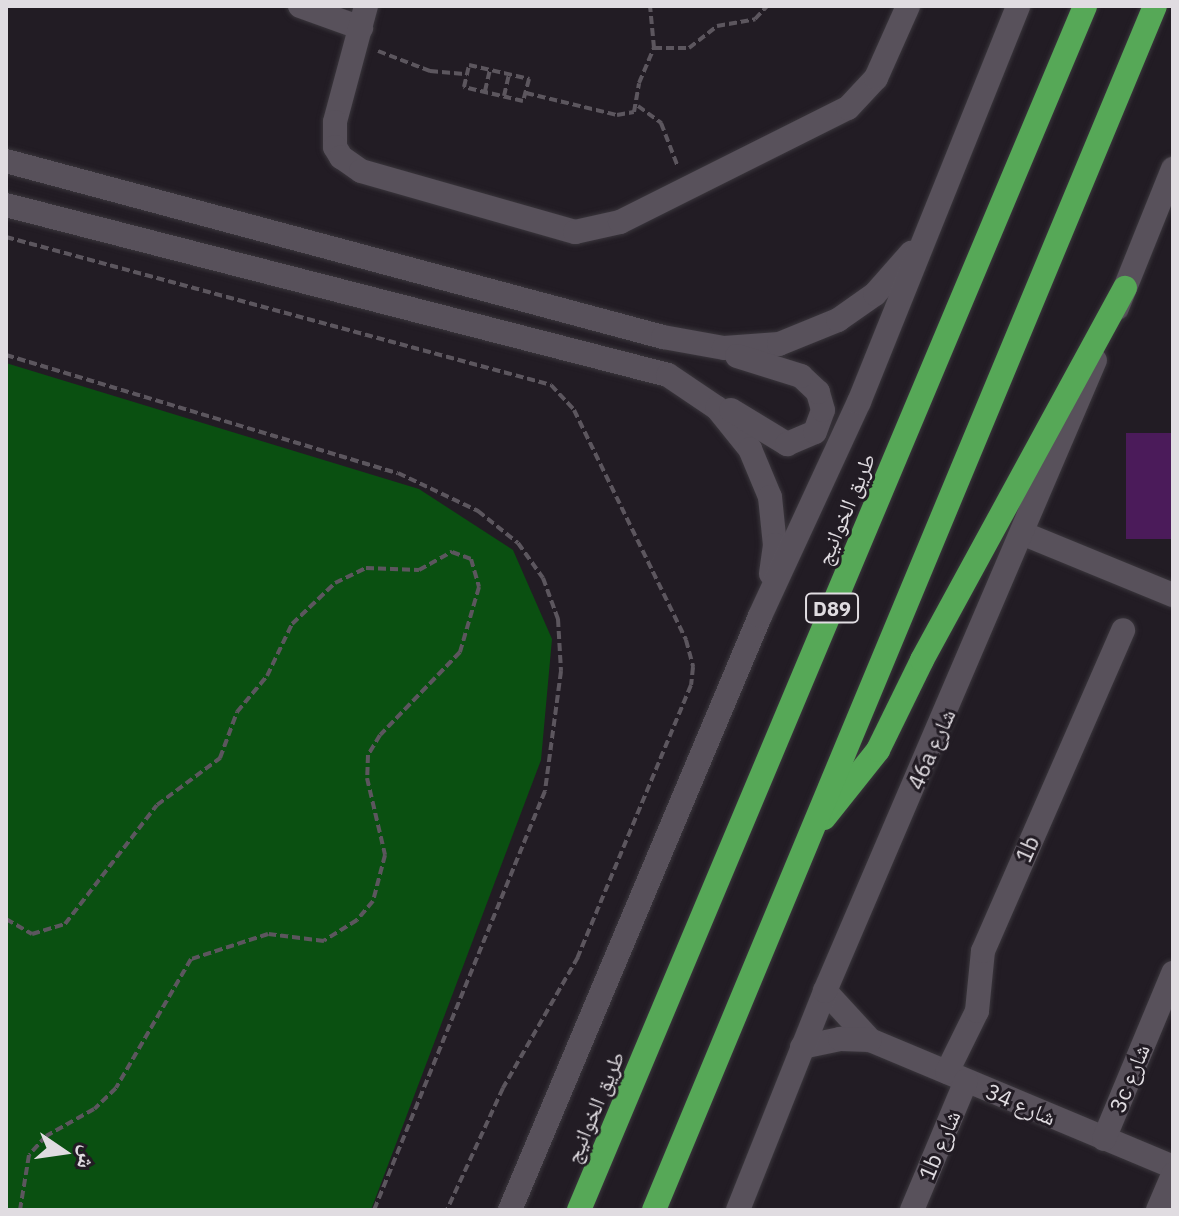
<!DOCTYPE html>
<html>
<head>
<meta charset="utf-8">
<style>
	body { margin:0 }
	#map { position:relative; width:1179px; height:1216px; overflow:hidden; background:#221c24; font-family:"IBM Plex Sans","Noto Naskh Arabic",sans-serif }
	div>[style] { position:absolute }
	.forest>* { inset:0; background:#0a5011 }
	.building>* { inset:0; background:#4b1b5a; transform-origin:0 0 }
	.path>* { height:4px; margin-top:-2px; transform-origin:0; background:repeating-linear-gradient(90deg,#5c565e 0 8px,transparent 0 12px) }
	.roads { filter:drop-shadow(0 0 2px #3a363c) drop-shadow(0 0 2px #3a363c) }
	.minor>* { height:24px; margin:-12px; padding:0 12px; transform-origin:12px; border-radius:12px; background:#58515b }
	.highway>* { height:24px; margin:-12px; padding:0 12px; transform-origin:12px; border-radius:12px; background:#56a857 }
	span { translate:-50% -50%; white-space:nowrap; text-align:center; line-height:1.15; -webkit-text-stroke:6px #221c24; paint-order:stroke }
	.shield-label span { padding:2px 6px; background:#221c24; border:2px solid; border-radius:6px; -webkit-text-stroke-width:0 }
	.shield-label { font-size:20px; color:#e0dce1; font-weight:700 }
	.street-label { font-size:22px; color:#e0dce1 }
	.frame { position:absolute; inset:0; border:8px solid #e0dce1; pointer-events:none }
	.north { position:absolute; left:24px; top:1112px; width:80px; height:80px; -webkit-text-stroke:6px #221c24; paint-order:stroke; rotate:103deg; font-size:22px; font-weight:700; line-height:32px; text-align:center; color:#e0dce1 }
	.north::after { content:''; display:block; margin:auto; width:28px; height:36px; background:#e0dce1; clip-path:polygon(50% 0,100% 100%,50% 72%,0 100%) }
</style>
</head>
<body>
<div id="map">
	<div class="forest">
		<div style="clip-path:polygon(6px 363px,419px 489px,513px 550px,552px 639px,541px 760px,371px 1210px,6px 1210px)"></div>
	</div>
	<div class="building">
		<div style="left:1126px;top:433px;width:47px;height:106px"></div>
	</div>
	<div class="path">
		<div style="left:654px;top:48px;width:35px"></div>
		<div style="left:689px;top:48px;width:36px;rotate:-38deg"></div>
		<div style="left:717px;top:26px;width:39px;rotate:-10deg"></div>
		<div style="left:755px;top:19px;width:18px;rotate:-47deg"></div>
		<div style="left:378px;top:51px;width:56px;rotate:21deg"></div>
		<div style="left:430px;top:71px;width:37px;rotate:5deg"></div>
		<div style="left:469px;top:65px;width:62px;rotate:13.1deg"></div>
		<div style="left:529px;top:79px;width:23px;rotate:105deg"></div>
		<div style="left:523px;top:101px;width:61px;rotate:-166.7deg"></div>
		<div style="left:464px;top:87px;width:23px;rotate:-77deg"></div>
		<div style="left:485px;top:91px;width:22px;rotate:-77deg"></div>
		<div style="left:526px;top:93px;width:94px;rotate:13.6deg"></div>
		<div style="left:617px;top:115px;width:17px;rotate:-10deg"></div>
		<div style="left:634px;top:112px;width:29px;rotate:-80deg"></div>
		<div style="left:639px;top:83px;width:38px;rotate:-67deg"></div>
		<div style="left:654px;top:48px;width:42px;rotate:-95.4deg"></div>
		<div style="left:504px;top:96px;width:22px;rotate:-77deg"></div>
		<div style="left:638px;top:106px;width:29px;rotate:36deg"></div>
		<div style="left:661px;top:123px;width:47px;rotate:68.9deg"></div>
		<div style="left:6px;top:237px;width:565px;rotate:15.19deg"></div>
		<div style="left:551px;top:385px;width:34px;rotate:47deg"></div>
		<div style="left:574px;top:410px;width:256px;rotate:64deg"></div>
		<div style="left:686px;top:640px;width:28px;rotate:75deg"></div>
		<div style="left:693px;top:667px;width:18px;rotate:96deg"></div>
		<div style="left:691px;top:685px;width:295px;rotate:112.6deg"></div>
		<div style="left:578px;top:957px;width:151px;rotate:119.8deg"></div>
		<div style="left:503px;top:1088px;width:134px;rotate:114.7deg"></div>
		<div style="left:6px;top:355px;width:409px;rotate:16.8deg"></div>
		<div style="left:398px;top:473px;width:89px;rotate:25.4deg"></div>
		<div style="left:478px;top:511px;width:51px;rotate:38.7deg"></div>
		<div style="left:518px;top:543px;width:43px;rotate:54.5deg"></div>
		<div style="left:543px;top:578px;width:44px;rotate:69.9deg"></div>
		<div style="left:558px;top:619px;width:52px;rotate:86.7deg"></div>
		<div style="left:561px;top:671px;width:121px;rotate:97.6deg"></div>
		<div style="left:545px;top:791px;width:453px;rotate:112.2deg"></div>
		<div style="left:6px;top:919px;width:30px;rotate:30deg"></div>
		<div style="left:32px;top:934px;width:34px;rotate:-17deg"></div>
		<div style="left:65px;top:924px;width:150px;rotate:-52.3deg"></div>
		<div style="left:157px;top:805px;width:79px;rotate:-36.7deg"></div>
		<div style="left:220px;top:758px;width:49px;rotate:-69.7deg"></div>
		<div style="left:237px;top:712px;width:47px;rotate:-50.2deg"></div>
		<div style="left:267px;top:676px;width:58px;rotate:-64.3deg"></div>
		<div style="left:292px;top:624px;width:59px;rotate:-43.6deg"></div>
		<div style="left:335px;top:583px;width:34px;rotate:-26deg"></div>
		<div style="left:366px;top:568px;width:53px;rotate:2.2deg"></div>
		<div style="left:419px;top:570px;width:38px;rotate:-29deg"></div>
		<div style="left:452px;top:552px;width:20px;rotate:20deg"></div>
		<div style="left:471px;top:559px;width:29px;rotate:74deg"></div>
		<div style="left:479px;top:587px;width:68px;rotate:106.3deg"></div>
		<div style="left:460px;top:652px;width:115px;rotate:133.9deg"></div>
		<div style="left:380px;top:735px;width:23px;rotate:121deg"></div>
		<div style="left:368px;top:755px;width:23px;rotate:92deg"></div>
		<div style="left:367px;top:778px;width:79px;rotate:76.8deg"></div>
		<div style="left:385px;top:855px;width:48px;rotate:104.6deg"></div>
		<div style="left:373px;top:901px;width:25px;rotate:130deg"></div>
		<div style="left:357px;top:920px;width:39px;rotate:148deg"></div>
		<div style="left:324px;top:941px;width:56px;rotate:-172.9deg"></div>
		<div style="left:268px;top:934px;width:81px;rotate:162deg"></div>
		<div style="left:191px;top:959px;width:149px;rotate:120.2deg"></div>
		<div style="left:116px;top:1088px;width:30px;rotate:136deg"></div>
		<div style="left:94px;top:1109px;width:55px;rotate:150.6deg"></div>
		<div style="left:46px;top:1136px;width:25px;rotate:132deg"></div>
		<div style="left:29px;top:1155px;width:56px;rotate:99.3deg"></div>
	</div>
	<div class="roads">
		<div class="minor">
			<div style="left:300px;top:6px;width:65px;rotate:19.8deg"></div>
			<div style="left:366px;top:6px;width:120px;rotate:105deg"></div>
			<div style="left:335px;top:122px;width:25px;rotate:90deg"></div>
			<div style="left:335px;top:147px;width:12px;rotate:59deg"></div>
			<div style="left:341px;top:157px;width:24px;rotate:35deg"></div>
			<div style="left:361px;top:171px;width:223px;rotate:15.9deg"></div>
			<div style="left:575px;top:232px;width:46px;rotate:-12.5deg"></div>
			<div style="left:620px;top:222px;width:255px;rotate:-26.6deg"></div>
			<div style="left:848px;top:108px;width:41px;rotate:-47deg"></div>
			<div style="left:876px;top:78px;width:79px;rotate:-66deg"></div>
			<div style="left:6px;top:161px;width:680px;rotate:15deg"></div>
			<div style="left:663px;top:337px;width:62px;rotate:10.2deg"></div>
			<div style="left:724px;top:348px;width:55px;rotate:-4.2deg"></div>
			<div style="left:779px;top:344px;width:64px;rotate:-22.1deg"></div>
			<div style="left:838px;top:320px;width:45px;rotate:-35.1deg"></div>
			<div style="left:875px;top:294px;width:55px;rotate:-48.7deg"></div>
			<div style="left:6px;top:205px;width:683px;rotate:14.4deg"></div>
			<div style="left:668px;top:375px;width:59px;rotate:34deg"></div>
			<div style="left:717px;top:408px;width:53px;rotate:51.2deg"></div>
			<div style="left:750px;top:449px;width:52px;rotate:67.4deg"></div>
			<div style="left:770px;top:497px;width:48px;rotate:84.1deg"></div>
			<div style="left:775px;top:545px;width:29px;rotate:98deg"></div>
			<div style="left:1117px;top:308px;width:150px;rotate:-68.1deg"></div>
			<div style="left:731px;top:410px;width:66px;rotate:31.3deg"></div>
			<div style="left:787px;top:444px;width:30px;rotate:-23deg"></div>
			<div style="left:815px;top:432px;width:23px;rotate:-70deg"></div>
			<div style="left:823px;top:410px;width:19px;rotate:-106deg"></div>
			<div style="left:818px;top:392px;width:23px;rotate:-137deg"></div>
			<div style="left:801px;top:376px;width:67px;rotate:-162.6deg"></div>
			<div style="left:1024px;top:534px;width:161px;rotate:22.3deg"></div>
			<div style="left:825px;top:991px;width:67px;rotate:47.4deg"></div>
			<div style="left:870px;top:1040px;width:329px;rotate:22.7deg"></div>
			<div style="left:802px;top:1047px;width:39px;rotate:-12deg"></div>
			<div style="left:840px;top:1039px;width:30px;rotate:2deg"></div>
			<div style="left:947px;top:1072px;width:68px;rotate:-63.8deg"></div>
			<div style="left:977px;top:1011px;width:60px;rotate:-84.3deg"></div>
			<div style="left:983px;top:951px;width:350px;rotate:-66.4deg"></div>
			<div style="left:1104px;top:1139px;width:180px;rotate:-67.4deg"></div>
			<div style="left:510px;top:1210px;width:644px;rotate:-67.17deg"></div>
			<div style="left:760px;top:616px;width:236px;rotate:-65.2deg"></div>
			<div style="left:859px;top:402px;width:427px;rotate:-68.1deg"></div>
			<div style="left:738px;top:1210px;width:236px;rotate:-68.3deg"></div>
			<div style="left:825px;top:991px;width:686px;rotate:-66.83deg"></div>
			<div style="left:912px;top:1210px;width:140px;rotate:-67.3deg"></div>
			<div style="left:1158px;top:1210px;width:39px;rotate:-67deg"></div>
		</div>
		<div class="highway">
			<div style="left:824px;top:818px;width:87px;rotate:-51.5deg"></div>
			<div style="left:878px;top:750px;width:100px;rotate:-63.9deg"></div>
			<div style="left:922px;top:660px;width:424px;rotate:-61.4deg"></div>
			<div style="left:579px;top:1210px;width:1306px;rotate:-67.2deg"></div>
			<div style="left:654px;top:1210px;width:1304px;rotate:-67.41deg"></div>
		</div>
	</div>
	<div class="shield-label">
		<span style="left:832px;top:608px">D89</span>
	</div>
	<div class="street-label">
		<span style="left:845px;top:509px;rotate:-67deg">طريق الخوانيج</span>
		<span style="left:931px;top:749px;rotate:-66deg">46a شارع</span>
		<span style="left:1027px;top:849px;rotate:-66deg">1b</span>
		<span style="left:1129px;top:1078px;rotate:-68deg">3c شارع</span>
		<span style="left:1021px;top:1104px;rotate:23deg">شارع 34</span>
		<span style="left:594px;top:1107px;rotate:-67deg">طريق الخوانيج</span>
		<span style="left:939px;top:1145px;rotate:-67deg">1b شارع</span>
	</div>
	<div class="frame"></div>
	<div class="north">ش</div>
</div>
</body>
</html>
